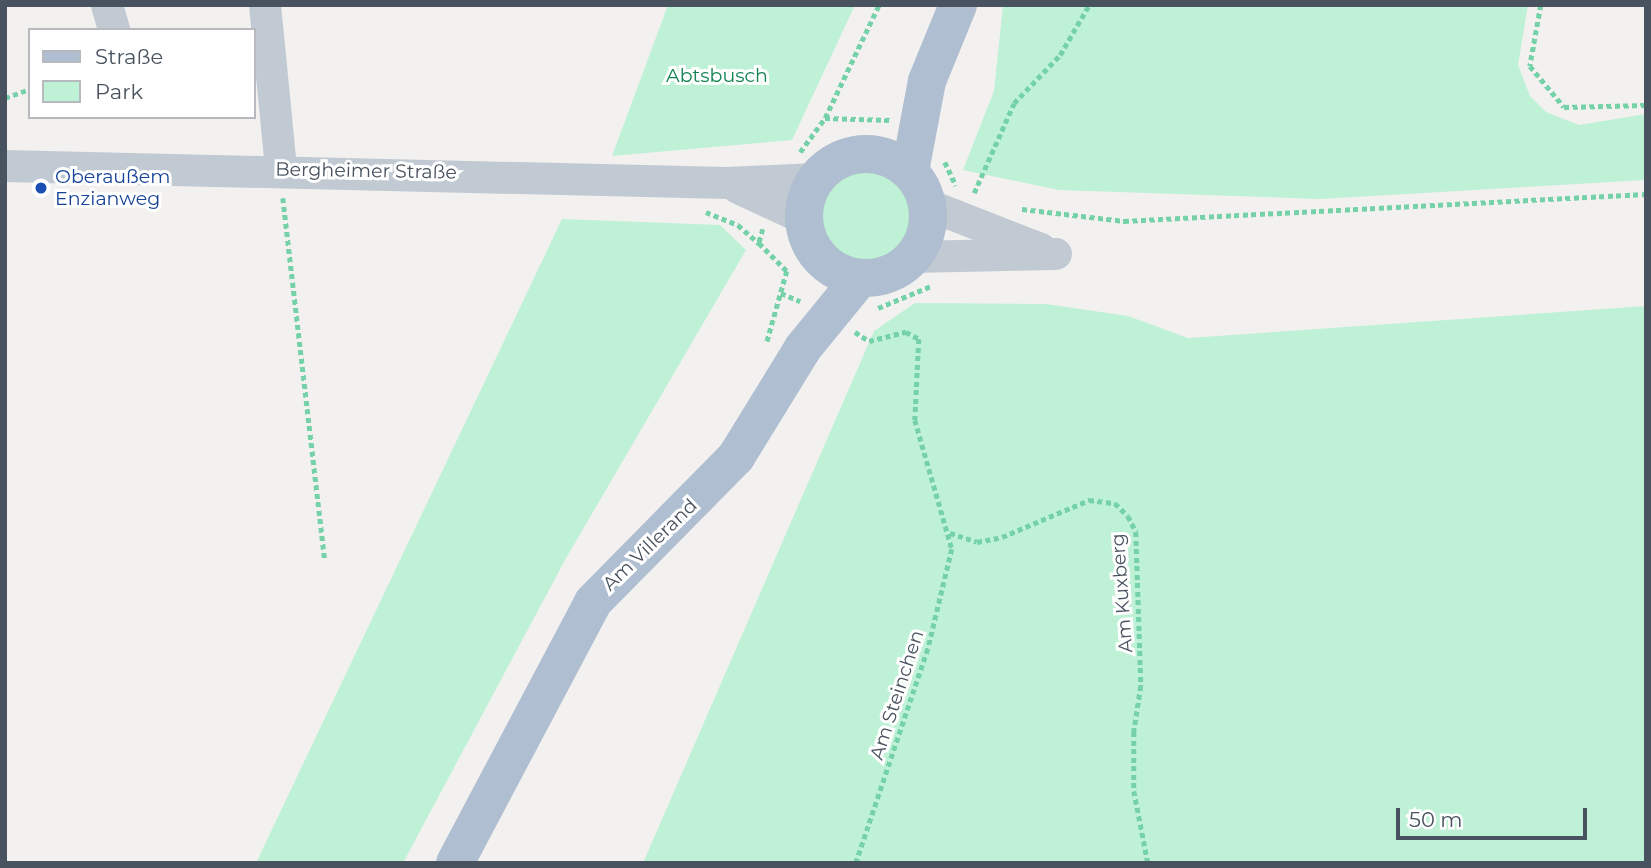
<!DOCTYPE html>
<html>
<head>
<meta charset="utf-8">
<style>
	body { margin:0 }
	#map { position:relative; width:1651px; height:868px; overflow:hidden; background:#f3f1f0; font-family:Montserrat,sans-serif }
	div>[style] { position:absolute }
	.green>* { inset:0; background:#bef1d5 }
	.round { border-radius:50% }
	.path>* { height:4.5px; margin-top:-2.25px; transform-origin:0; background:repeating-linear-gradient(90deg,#75d1a8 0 5px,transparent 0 8.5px) }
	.minor>* { height:32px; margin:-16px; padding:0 16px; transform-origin:16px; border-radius:16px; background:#c1cad3 }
	.major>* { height:38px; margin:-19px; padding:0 19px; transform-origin:19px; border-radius:19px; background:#afbed0 }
	.major>.ring { margin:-19px; padding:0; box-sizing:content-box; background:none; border:38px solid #afbed0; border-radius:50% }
	.dots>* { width:19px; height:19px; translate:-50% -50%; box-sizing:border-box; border:4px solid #fff; border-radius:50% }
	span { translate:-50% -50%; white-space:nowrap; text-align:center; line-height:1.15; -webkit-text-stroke:6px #fff; paint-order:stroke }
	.park-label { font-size:19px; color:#148552 }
	.street-label { font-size:19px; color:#48535f }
	.transit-label { font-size:19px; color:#164399 }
	.left { translate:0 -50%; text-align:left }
	.frame { position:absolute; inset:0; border:7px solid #48535f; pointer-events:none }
	.legend { position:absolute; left:28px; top:28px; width:228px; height:91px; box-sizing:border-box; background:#fff; border:2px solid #b6babf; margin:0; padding:9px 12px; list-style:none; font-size:21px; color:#48535f }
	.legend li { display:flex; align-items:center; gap:14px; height:35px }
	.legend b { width:35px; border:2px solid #b6babf }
	.scale { position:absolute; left:1396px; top:808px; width:191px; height:32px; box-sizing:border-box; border:4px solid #48535f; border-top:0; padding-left:9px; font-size:21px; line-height:24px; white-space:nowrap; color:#48535f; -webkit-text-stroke:5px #fff; paint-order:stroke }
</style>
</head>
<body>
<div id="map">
	<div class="green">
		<div style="clip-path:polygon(668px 5px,855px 5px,792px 140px,612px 156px)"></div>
		<div style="clip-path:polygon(1003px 5px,1528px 5px,1518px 65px,1530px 96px,1546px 112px,1579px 125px,1646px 114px,1646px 180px,1320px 199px,1059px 190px,963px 170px,994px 91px)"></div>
		<div class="round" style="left:818px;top:167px;width:98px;height:98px"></div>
		<div style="clip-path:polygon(562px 219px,720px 225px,746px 250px,565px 560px,403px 863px,256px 863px)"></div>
		<div style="clip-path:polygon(915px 303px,1046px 304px,1128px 316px,1188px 338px,1646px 306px,1646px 863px,643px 863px,874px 331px)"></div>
	</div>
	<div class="path">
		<div style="left:1541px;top:5px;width:62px;rotate:100.2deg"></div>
		<div style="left:1530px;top:66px;width:53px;rotate:50.3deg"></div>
		<div style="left:1564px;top:107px;width:82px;rotate:-1.4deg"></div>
		<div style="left:5px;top:98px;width:27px;rotate:-20deg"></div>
		<div style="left:825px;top:118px;width:65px;rotate:1.8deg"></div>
		<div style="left:800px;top:152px;width:42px;rotate:-53.7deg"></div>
		<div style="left:825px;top:118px;width:125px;rotate:-64.5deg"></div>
		<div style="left:945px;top:162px;width:26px;rotate:65deg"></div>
		<div style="left:974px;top:193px;width:98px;rotate:-66deg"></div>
		<div style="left:1014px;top:103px;width:66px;rotate:-46.2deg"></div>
		<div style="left:1060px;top:55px;width:58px;rotate:-59.9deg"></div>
		<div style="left:283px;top:198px;width:365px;rotate:83.4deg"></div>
		<div style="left:1022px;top:209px;width:103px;rotate:6.7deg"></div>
		<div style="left:1124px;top:221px;width:523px;rotate:-2.96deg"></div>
		<div style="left:706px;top:212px;width:35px;rotate:22deg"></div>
		<div style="left:738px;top:225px;width:28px;rotate:41deg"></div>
		<div style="left:763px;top:229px;width:15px;rotate:106deg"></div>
		<div style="left:759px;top:243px;width:40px;rotate:45deg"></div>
		<div style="left:787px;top:271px;width:74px;rotate:105.7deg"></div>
		<div style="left:781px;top:293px;width:21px;rotate:23deg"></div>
		<div style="left:878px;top:308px;width:57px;rotate:-22.5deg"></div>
		<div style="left:855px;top:332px;width:17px;rotate:33deg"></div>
		<div style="left:869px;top:341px;width:38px;rotate:-14deg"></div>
		<div style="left:906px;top:332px;width:15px;rotate:28deg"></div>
		<div style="left:919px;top:339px;width:81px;rotate:92.8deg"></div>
		<div style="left:915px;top:420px;width:134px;rotate:74deg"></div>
		<div style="left:952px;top:549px;width:103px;rotate:103.5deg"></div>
		<div style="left:928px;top:649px;width:226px;rotate:108.6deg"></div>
		<div style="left:950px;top:533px;width:28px;rotate:18deg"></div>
		<div style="left:977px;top:542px;width:25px;rotate:-11deg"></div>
		<div style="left:1002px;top:537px;width:95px;rotate:-23deg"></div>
		<div style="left:1089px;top:500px;width:26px;rotate:7deg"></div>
		<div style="left:1115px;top:503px;width:18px;rotate:45deg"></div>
		<div style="left:1128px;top:516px;width:18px;rotate:63deg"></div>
		<div style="left:1136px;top:532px;width:154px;rotate:88.1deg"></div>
		<div style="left:1141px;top:686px;width:47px;rotate:98.7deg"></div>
		<div style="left:1134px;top:732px;width:59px;rotate:90deg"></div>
		<div style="left:1134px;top:791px;width:73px;rotate:79deg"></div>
	</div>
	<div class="minor">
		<div style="left:107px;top:5px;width:26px;rotate:74deg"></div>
		<div style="left:265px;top:5px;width:165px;rotate:84.4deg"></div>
		<div style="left:5px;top:166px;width:722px;rotate:1.35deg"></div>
		<div style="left:727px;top:183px;width:88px;rotate:-2.6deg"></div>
		<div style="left:738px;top:188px;width:72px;rotate:24.8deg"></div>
		<div style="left:928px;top:205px;width:121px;rotate:21.3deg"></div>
		<div style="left:913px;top:257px;width:143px;rotate:-1.2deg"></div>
	</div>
	<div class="major">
		<div class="ring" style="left:804px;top:154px;width:86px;height:86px"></div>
		<div style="left:910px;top:171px;width:92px;rotate:-79.3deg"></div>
		<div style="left:927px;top:81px;width:82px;rotate:-67.8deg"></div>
		<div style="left:455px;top:863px;width:295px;rotate:-62.1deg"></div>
		<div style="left:593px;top:602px;width:204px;rotate:-45.4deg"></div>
		<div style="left:736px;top:457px;width:128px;rotate:-58.4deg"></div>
		<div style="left:803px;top:348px;width:90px;rotate:-50.8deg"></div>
	</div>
	<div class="dots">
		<div style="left:41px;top:188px;background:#1a4fb4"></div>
	</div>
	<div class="park-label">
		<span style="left:717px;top:76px">Abtsbusch</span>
	</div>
	<div class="street-label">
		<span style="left:366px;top:171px;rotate:1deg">Bergheimer Straße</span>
		<span style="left:650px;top:545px;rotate:-44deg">Am Villerand</span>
		<span style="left:1122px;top:593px;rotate:-94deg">Am Kuxberg</span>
		<span style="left:897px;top:695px;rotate:-72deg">Am Steinchen</span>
	</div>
	<div class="transit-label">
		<span class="left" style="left:55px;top:188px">Oberaußem<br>Enzianweg</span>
	</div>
	<div class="frame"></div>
	<ul class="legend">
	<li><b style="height:9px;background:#afbed0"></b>Straße</li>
	<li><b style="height:19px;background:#bef1d5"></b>Park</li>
	</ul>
	<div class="scale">50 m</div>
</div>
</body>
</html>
